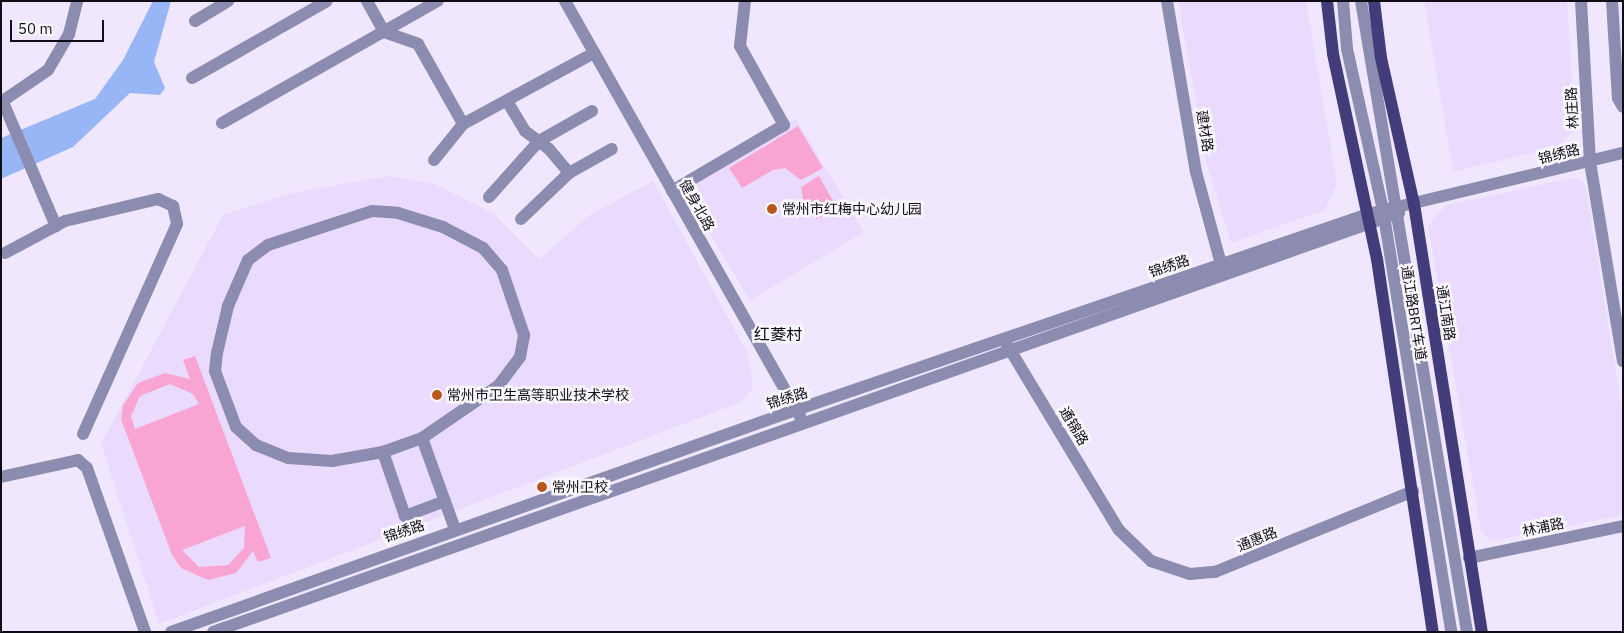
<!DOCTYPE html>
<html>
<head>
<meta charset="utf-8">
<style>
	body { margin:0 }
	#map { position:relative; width:1624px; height:633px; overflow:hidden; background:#f0e7fe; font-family:"IBM Plex Sans","Noto Sans SC",sans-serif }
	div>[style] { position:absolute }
	.built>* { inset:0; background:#eadbfe; transform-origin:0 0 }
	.green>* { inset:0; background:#f9a5d3 }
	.water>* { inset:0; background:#98b6f5 }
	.minor>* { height:12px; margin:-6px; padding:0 6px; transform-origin:6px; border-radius:6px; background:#8c8cb0 }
	.major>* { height:12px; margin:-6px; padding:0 6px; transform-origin:6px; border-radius:6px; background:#423d7a }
	.dots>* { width:14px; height:14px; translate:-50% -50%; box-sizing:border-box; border:2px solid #faf8fd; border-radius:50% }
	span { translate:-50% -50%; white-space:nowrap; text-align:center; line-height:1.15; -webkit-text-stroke:5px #faf8fd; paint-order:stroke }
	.street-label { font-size:14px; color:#100c15 }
	.poi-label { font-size:14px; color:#100c15 }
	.left { translate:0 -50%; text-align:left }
	.quarter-label { font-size:16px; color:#100c15 }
	.frame { position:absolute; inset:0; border:2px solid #100c15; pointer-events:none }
	.scale { position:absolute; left:10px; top:20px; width:94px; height:22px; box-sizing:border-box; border:2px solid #100c15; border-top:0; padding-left:6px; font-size:15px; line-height:18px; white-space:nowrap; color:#100c15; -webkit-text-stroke:4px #faf8fd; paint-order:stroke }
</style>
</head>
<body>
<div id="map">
	<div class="built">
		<div style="clip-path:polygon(1178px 1px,1306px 1px,1337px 184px,1325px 210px,1231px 243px,1207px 165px)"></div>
		<div style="clip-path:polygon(1424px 1px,1567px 1px,1575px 129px,1558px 147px,1453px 172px)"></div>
		<div style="left:796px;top:119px;width:132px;height:133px;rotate:59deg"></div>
		<div style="clip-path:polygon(389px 176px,435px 184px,494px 214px,539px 259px,591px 214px,653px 181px,749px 356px,753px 388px,741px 402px,159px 624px,101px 444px,223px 215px,291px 193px)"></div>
		<div style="clip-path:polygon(1577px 177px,1585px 184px,1623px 415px,1623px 515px,1491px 541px,1481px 531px,1428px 226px,1446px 205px)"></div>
	</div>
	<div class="green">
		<div style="clip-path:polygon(798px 126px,823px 168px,801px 180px,785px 168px,773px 170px,742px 188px,729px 168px)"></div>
		<div style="clip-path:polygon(819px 176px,837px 208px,817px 219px,805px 210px,801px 187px)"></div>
		<div style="clip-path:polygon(evenodd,195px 356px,271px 558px,258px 562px,253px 551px,236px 573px,208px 580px,181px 568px,172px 555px,121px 419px,123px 405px,138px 383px,165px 373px,190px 379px,183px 360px,195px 356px,170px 384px,193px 394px,199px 404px,135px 429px,131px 416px,140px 396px,170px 384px,195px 356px,245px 526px,244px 548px,228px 565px,199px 567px,182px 550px,245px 526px)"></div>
	</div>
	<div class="water">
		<div style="clip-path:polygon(153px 1px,171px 1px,154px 62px,165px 88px,160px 95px,130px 93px,73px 147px,1px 179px,1px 138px,95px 99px,123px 60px)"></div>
	</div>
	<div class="minor">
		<div style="left:367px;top:1px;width:35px;rotate:61deg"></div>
		<div style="left:384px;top:32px;width:36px;rotate:19deg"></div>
		<div style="left:418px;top:44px;width:92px;rotate:60.6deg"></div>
		<div style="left:565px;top:1px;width:478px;rotate:60.5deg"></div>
		<div style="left:1167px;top:1px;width:173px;rotate:80.4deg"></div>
		<div style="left:1196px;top:172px;width:95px;rotate:74.8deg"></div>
		<div style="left:1343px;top:1px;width:48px;rotate:85.2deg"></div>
		<div style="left:1347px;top:49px;width:165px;rotate:77.4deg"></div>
		<div style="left:1383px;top:210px;width:427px;rotate:80.8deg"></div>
		<div style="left:1361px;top:1px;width:640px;rotate:80.46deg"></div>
		<div style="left:1581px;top:1px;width:161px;rotate:86.8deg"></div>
		<div style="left:1590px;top:162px;width:202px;rotate:80.6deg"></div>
		<div style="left:1612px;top:1px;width:97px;rotate:86.5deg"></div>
		<div style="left:1618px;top:98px;width:10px;rotate:61deg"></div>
		<div style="left:195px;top:21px;width:39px;rotate:-31deg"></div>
		<div style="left:192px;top:78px;width:155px;rotate:-29.7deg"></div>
		<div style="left:507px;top:101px;width:35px;rotate:59deg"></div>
		<div style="left:525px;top:131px;width:30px;rotate:37deg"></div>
		<div style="left:549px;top:149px;width:31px;rotate:50deg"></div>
		<div style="left:1px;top:102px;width:57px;rotate:-34.2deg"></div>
		<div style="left:48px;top:70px;width:42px;rotate:-59.7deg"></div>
		<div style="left:69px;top:34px;width:34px;rotate:-76deg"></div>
		<div style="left:3px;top:102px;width:135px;rotate:66.9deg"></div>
		<div style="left:222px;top:123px;width:248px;rotate:-29.5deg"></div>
		<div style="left:434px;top:160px;width:46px;rotate:-51.1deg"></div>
		<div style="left:463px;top:124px;width:149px;rotate:-28.5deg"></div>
		<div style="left:672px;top:191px;width:130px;rotate:-30.5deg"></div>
		<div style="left:784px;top:125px;width:90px;rotate:-119.1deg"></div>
		<div style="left:740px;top:46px;width:45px;rotate:-83.7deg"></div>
		<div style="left:489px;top:197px;width:75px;rotate:-48.2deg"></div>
		<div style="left:539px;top:141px;width:61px;rotate:-29.5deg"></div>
		<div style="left:521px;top:219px;width:66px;rotate:-43.8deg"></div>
		<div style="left:569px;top:173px;width:49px;rotate:-29.2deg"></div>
		<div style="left:5px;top:253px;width:68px;rotate:-28.1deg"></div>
		<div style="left:65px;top:221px;width:96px;rotate:-13.3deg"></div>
		<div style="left:158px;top:199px;width:17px;rotate:25deg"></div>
		<div style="left:173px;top:206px;width:18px;rotate:77deg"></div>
		<div style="left:177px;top:224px;width:230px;rotate:114.1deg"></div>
		<div style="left:1006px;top:343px;width:218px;rotate:58.9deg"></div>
		<div style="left:1119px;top:530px;width:45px;rotate:44.1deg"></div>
		<div style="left:1151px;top:561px;width:41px;rotate:18.4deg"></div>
		<div style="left:1190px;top:574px;width:25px;rotate:-5deg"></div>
		<div style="left:1215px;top:572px;width:214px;rotate:-22.2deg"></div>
		<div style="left:383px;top:452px;width:52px;rotate:170deg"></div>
		<div style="left:332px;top:461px;width:44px;rotate:-176.1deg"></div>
		<div style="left:288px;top:458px;width:35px;rotate:-158deg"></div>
		<div style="left:256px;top:445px;width:27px;rotate:-138deg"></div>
		<div style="left:236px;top:427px;width:60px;rotate:-110.6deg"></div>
		<div style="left:215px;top:371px;width:18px;rotate:-84deg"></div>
		<div style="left:217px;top:353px;width:48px;rotate:-76.8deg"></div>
		<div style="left:228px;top:306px;width:50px;rotate:-66.5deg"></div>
		<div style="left:248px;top:260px;width:25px;rotate:-37deg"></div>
		<div style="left:268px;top:245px;width:109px;rotate:-18.1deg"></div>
		<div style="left:372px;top:211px;width:26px;rotate:4deg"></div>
		<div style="left:398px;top:213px;width:47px;rotate:17.3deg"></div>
		<div style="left:443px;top:227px;width:45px;rotate:27.7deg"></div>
		<div style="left:483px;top:248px;width:29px;rotate:49deg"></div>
		<div style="left:502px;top:270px;width:69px;rotate:71.3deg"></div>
		<div style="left:524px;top:335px;width:22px;rotate:100deg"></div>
		<div style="left:520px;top:357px;width:36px;rotate:127deg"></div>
		<div style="left:498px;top:386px;width:92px;rotate:145.6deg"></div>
		<div style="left:1px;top:477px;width:79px;rotate:-12.4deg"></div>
		<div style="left:78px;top:460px;width:12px;rotate:42deg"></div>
		<div style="left:87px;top:468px;width:174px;rotate:70.5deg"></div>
		<div style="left:445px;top:501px;width:43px;rotate:159.4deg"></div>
		<div style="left:405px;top:516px;width:68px;rotate:-109deg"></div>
		<div style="left:383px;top:452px;width:41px;rotate:-19.7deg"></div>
		<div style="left:422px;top:438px;width:97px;rotate:70.1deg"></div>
		<div style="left:1469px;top:558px;width:157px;rotate:-11.7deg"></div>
		<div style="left:171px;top:632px;width:651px;rotate:-19.58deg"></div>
		<div style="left:784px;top:414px;width:617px;rotate:-18.9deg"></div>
		<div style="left:1368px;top:214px;width:262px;rotate:-13.5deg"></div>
		<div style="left:213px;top:632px;width:1258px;rotate:-19.46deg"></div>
	</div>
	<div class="major">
		<div style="left:1327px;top:1px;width:53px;rotate:83.5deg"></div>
		<div style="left:1333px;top:54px;width:210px;rotate:77.9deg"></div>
		<div style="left:1377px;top:259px;width:377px;rotate:81.5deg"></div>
		<div style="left:1374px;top:1px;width:57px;rotate:83deg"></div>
		<div style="left:1381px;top:58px;width:150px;rotate:77.3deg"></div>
		<div style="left:1414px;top:204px;width:433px;rotate:81deg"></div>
	</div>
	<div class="dots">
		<div style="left:772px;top:209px;background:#b8561b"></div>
		<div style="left:437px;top:395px;background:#b8561b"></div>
		<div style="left:542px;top:487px;background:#b8561b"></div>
	</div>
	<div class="street-label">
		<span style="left:1572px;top:108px;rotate:-93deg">林庄路</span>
		<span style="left:1205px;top:131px;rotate:81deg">建材路</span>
		<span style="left:1559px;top:154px;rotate:-14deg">锦绣路</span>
		<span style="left:697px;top:205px;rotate:61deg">健身北路</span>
		<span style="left:1169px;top:266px;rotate:-19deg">锦绣路</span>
		<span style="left:1414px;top:313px;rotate:81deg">通江路BRT车道</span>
		<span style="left:1446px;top:313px;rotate:81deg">通江南路</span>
		<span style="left:787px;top:398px;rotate:-17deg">锦绣路</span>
		<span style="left:1074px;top:426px;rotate:59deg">通锦路</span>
		<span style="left:1543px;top:527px;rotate:-12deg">林浦路</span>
		<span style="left:404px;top:531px;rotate:-19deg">锦绣路</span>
		<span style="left:1257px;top:539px;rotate:-22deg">通惠路</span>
	</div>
	<div class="poi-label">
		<span class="left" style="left:782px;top:209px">常州市红梅中心幼儿园</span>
		<span class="left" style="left:447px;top:395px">常州市卫生高等职业技术学校</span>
		<span class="left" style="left:552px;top:487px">常州卫校</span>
	</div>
	<div class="quarter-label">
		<span style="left:778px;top:334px">红菱村</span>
	</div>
	<div class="frame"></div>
	<div class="scale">50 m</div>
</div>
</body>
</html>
